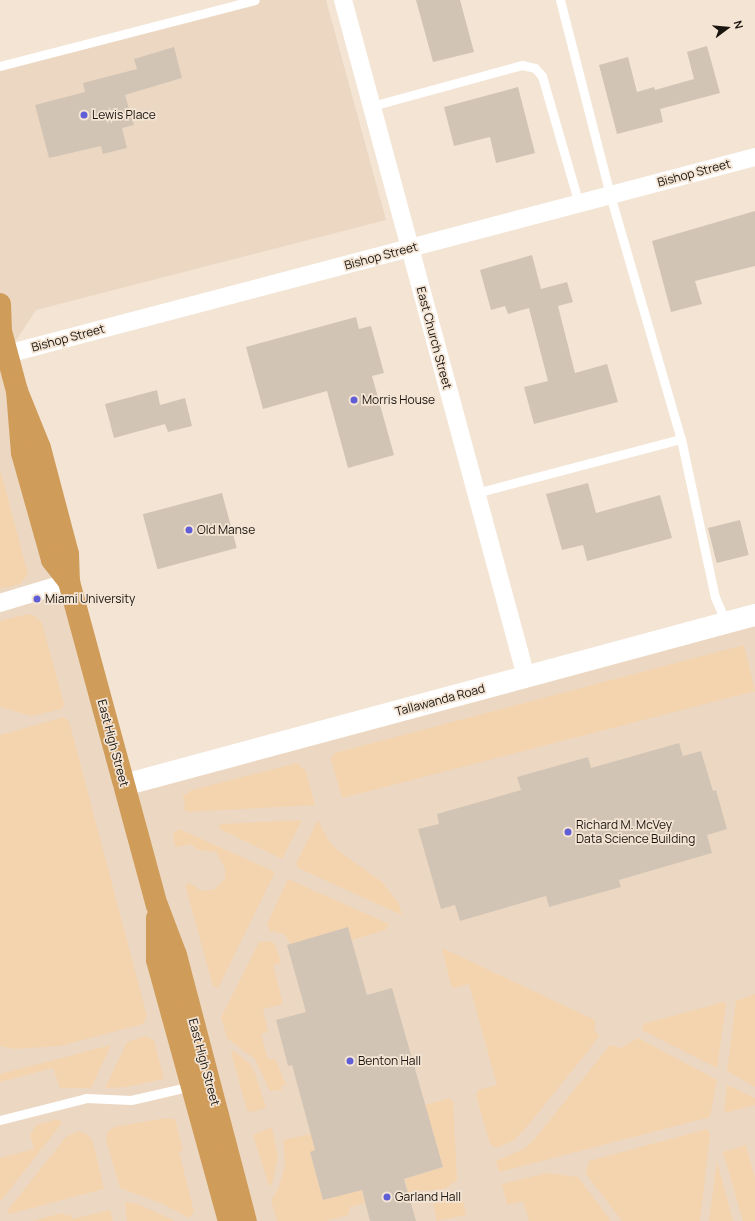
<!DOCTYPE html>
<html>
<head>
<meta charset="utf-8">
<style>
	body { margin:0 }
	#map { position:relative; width:755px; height:1221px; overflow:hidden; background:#f3e4d4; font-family:Manrope,sans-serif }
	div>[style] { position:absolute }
	.built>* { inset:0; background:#ecd8c2 }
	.green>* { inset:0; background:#f4d3af }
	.building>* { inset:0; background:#d2c4b4; transform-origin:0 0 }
	.service>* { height:9px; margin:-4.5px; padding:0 4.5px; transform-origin:4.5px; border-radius:4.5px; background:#fff }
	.minor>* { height:18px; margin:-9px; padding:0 9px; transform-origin:9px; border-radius:9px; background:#fff }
	.tertiary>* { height:22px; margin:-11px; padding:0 11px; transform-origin:11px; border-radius:11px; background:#fff }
	.trunk>* { height:22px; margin:-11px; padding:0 11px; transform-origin:11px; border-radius:11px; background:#d09c5a }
	.dots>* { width:11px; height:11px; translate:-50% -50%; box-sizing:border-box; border:2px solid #f3e4d4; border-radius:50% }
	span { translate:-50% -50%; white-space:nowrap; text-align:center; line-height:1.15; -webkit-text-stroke:3.5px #f3e4d4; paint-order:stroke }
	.poi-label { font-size:12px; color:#1a150f }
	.left { translate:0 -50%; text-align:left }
	.street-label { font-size:12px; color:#1a150f }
	.north { position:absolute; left:707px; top:8px; width:40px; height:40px; -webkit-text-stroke:3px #f3e4d4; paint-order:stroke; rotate:74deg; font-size:11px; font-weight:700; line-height:16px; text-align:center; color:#1a150f }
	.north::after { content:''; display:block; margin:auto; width:14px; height:18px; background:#1a150f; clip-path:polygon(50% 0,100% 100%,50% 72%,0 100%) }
</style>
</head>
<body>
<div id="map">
	<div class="built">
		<div style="clip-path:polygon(251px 0,326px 0,386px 220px,36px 310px,7px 354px,125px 784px,755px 615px,755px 1221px,0 1221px,0 66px)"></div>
	</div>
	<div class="green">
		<div style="clip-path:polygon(0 469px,28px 574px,20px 584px,0 589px)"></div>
		<div style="clip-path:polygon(28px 614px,35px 616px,42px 623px,64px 704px,62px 709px,31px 716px,0 707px,0 621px)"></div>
		<div style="clip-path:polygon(744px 645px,755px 691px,342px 798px,331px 759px,335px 753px)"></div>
		<div style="clip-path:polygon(64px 717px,69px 721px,147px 1016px,143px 1024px,60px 1046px,15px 1049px,0 1046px,0 735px)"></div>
		<div style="clip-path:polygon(297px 763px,306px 771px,315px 805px,188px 812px,184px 809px,185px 800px,182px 797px,192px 790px)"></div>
		<div style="clip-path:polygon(302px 820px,282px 859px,218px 828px,221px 824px)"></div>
		<div style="clip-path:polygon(318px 820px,328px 840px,337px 850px,382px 882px,399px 904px,402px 915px,298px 868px,296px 863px)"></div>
		<div style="clip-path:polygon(179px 829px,275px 872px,218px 988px,213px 986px,185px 885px,190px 883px,201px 891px,215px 889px,225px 878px,225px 868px,216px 852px,198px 850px,191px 844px,175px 847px,173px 833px)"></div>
		<div style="clip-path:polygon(288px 879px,389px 924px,385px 930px,352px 940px,348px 927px,291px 944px,284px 934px,270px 931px,267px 924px)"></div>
		<div style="clip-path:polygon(270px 941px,275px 944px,281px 963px,273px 965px,283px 1004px,263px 1009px,268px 1032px,261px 1034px,268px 1060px,275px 1058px,286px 1085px,281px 1086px,282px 1090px,270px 1091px,255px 1059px,227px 1038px,221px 1017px,259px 942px)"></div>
		<div style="clip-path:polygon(442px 948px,595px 1020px,595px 1032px,599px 1036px,588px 1051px,525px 1129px,514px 1140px,496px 1148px,490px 1144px,476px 1095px,478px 1090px,497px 1085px,469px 984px,454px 988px,451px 985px)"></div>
		<div style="clip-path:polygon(755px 994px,755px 1087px,727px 1071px,736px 1001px)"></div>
		<div style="clip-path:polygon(724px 1002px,726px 1004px,717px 1068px,642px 1030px,643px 1024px)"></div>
		<div style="clip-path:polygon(145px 1036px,154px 1040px,164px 1079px,126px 1087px,105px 1088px,127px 1042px)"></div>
		<div style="clip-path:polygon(638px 1038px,717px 1080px,710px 1117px,499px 1172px,496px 1161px,524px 1149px,533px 1141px,610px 1045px,621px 1048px)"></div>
		<div style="clip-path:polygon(111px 1045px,91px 1088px,60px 1088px,53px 1068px,0 1082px,0 1074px)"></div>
		<div style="clip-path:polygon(234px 1051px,249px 1063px,255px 1073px,266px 1108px,251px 1112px,247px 1110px,231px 1052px)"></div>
		<div style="clip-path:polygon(727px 1085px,755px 1098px,755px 1105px,724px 1113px)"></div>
		<div style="clip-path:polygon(449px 1098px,453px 1101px,457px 1180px,445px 1189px,408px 1192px,405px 1179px,443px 1167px,425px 1105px)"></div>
		<div style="clip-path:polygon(166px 1118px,175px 1119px,183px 1150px,179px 1152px,194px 1212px,189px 1218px,163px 1204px,120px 1188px,106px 1140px,107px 1132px,114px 1127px)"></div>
		<div style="clip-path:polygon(58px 1119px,62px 1123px,0 1202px,0 1158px,34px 1149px,30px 1135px,36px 1125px)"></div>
		<div style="clip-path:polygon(272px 1127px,278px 1157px,272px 1184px,269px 1186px,253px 1135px)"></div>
		<div style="clip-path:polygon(707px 1129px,710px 1135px,700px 1221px,622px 1221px,586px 1174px,589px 1161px)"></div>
		<div style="clip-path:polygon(79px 1131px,88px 1135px,93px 1142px,104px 1189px,9px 1214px,7px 1211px,66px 1137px)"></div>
		<div style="clip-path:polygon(311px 1134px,315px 1151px,310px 1152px,323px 1200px,361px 1190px,365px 1203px,350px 1207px,348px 1215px,326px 1221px,277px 1221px,271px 1200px,279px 1187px,285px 1164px,283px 1140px)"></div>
		<div style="clip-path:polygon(746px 1145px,755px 1178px,755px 1221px,743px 1221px,723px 1152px)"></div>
		<div style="clip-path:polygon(717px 1161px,733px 1221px,709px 1221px)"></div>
		<div style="clip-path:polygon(547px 1173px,578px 1177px,611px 1221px,529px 1221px,523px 1201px,507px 1205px,502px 1184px)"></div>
		<div style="clip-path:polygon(453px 1196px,463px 1201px,466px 1215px,437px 1221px,433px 1204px)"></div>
		<div style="clip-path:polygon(125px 1202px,138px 1204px,175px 1221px,127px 1221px)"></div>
		<div style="clip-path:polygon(110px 1210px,113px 1221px,32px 1221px,63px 1213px,65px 1216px,70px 1214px,72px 1219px)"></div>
	</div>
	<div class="building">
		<div style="clip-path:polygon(416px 0,460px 0,474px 52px,433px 62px)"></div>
		<div style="clip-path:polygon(707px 46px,720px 93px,660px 109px,663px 122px,617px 134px,599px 65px,628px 57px,637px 92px,654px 87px,655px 90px,694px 79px,687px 52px)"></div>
		<div style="clip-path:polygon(174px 47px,182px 78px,125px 95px,134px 125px,122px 128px,127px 148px,103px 154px,101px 146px,49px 158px,35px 105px,85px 92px,83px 83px,137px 69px,134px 59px)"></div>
		<div style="clip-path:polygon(518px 87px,535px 153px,496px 163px,490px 137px,454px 146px,444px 107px)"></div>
		<div style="clip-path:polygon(755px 211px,755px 266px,695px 281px,702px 304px,671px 312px,652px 241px)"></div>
		<div style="clip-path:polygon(532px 255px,541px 289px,567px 282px,573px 302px,558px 306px,575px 373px,607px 364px,618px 402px,534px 424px,524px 387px,548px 381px,529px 308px,508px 314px,505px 306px,491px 310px,480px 270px)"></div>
		<div style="clip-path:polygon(356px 317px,359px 329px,371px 326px,384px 373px,372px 376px,394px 455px,348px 468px,327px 391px,263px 409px,246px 347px)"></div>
		<div style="clip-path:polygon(157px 390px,160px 405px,185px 398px,192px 426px,168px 432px,165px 424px,114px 438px,105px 404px)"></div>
		<div style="clip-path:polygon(588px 483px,596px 513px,660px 495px,672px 538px,587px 561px,583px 545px,562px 550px,546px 494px)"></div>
		<div style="left:222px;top:493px;width:57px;height:82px;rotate:75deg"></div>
		<div style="left:740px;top:520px;width:36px;height:33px;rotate:76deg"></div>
		<div style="clip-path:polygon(679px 743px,683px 756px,701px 751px,713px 791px,716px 790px,727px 829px,707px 835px,712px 853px,619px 880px,621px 887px,549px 907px,546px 896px,460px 921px,455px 905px,441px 909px,418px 829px,439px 824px,437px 814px,521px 790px,517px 777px,588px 757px,591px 768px)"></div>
		<div style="clip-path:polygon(348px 927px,367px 995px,392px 988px,443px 1167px,404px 1179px,416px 1221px,370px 1221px,362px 1190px,323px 1200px,310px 1152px,315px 1150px,292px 1065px,288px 1066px,276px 1020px,306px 1012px,287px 945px)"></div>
	</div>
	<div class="service">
		<div style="left:560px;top:0;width:201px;rotate:75.6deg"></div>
		<div style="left:610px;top:195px;width:254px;rotate:73.8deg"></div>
		<div style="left:681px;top:439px;width:162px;rotate:77.9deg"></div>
		<div style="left:715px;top:597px;width:28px;rotate:67deg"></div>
		<div style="left:0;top:66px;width:263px;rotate:-14.5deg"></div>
		<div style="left:372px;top:106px;width:156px;rotate:-15.3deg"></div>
		<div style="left:522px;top:65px;width:13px;rotate:13deg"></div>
		<div style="left:535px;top:68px;width:11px;rotate:49deg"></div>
		<div style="left:542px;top:76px;width:133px;rotate:73.9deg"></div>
		<div style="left:476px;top:493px;width:212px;rotate:-14.8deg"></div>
		<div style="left:0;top:1120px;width:89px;rotate:-14.3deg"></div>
		<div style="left:86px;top:1098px;width:45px;rotate:2.5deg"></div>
		<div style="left:131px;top:1100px;width:63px;rotate:-12.9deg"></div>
	</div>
	<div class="minor">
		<div style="left:343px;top:0;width:701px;rotate:74.87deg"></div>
		<div style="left:7px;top:354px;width:774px;rotate:-14.75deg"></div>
		<div style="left:0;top:603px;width:72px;rotate:-16.9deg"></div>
	</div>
	<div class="tertiary">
		<div style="left:124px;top:785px;width:653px;rotate:-15.08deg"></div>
	</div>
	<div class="trunk">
		<div style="left:0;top:304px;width:27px;rotate:88deg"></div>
		<div style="left:1px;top:331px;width:62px;rotate:75.1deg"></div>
		<div style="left:17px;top:391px;width:62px;rotate:85.4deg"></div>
		<div style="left:22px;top:453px;width:111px;rotate:74.3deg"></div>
		<div style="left:52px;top:560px;width:28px;rotate:52deg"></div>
		<div style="left:17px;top:391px;width:61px;rotate:68deg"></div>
		<div style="left:40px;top:448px;width:110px;rotate:75.2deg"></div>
		<div style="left:68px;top:554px;width:28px;rotate:88deg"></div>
		<div style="left:69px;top:582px;width:335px;rotate:74.8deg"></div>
		<div style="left:157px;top:905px;width:53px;rotate:69.2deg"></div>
		<div style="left:176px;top:955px;width:275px;rotate:75.3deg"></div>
		<div style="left:157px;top:918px;width:42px;rotate:90deg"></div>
		<div style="left:157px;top:960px;width:271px;rotate:74.6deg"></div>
	</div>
	<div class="dots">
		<div style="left:84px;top:115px;background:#605ed6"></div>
		<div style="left:354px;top:400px;background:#605ed6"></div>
		<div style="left:189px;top:530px;background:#605ed6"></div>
		<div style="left:37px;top:599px;background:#605ed6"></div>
		<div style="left:568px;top:832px;background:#605ed6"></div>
		<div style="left:350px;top:1061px;background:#605ed6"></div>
		<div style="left:387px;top:1197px;background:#605ed6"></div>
	</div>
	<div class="poi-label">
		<span class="left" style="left:92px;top:115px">Lewis Place</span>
		<span class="left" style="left:362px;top:400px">Morris House</span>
		<span class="left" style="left:197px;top:530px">Old Manse</span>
		<span class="left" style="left:45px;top:599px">Miami University</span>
		<span class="left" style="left:576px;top:832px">Richard M. McVey<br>Data Science Building</span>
		<span class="left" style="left:358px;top:1061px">Benton Hall</span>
		<span class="left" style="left:395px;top:1197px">Garland Hall</span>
	</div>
	<div class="street-label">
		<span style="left:694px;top:173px;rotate:-15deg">Bishop Street</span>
		<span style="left:381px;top:256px;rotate:-15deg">Bishop Street</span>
		<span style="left:68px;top:338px;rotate:-15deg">Bishop Street</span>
		<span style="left:434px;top:338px;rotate:75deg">East Church Street</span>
		<span style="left:440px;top:700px;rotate:-15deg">Tallawanda Road</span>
		<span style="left:113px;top:743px;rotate:75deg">East High Street</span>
		<span style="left:204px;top:1062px;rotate:75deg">East High Street</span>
	</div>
	<div class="north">N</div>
</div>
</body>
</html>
